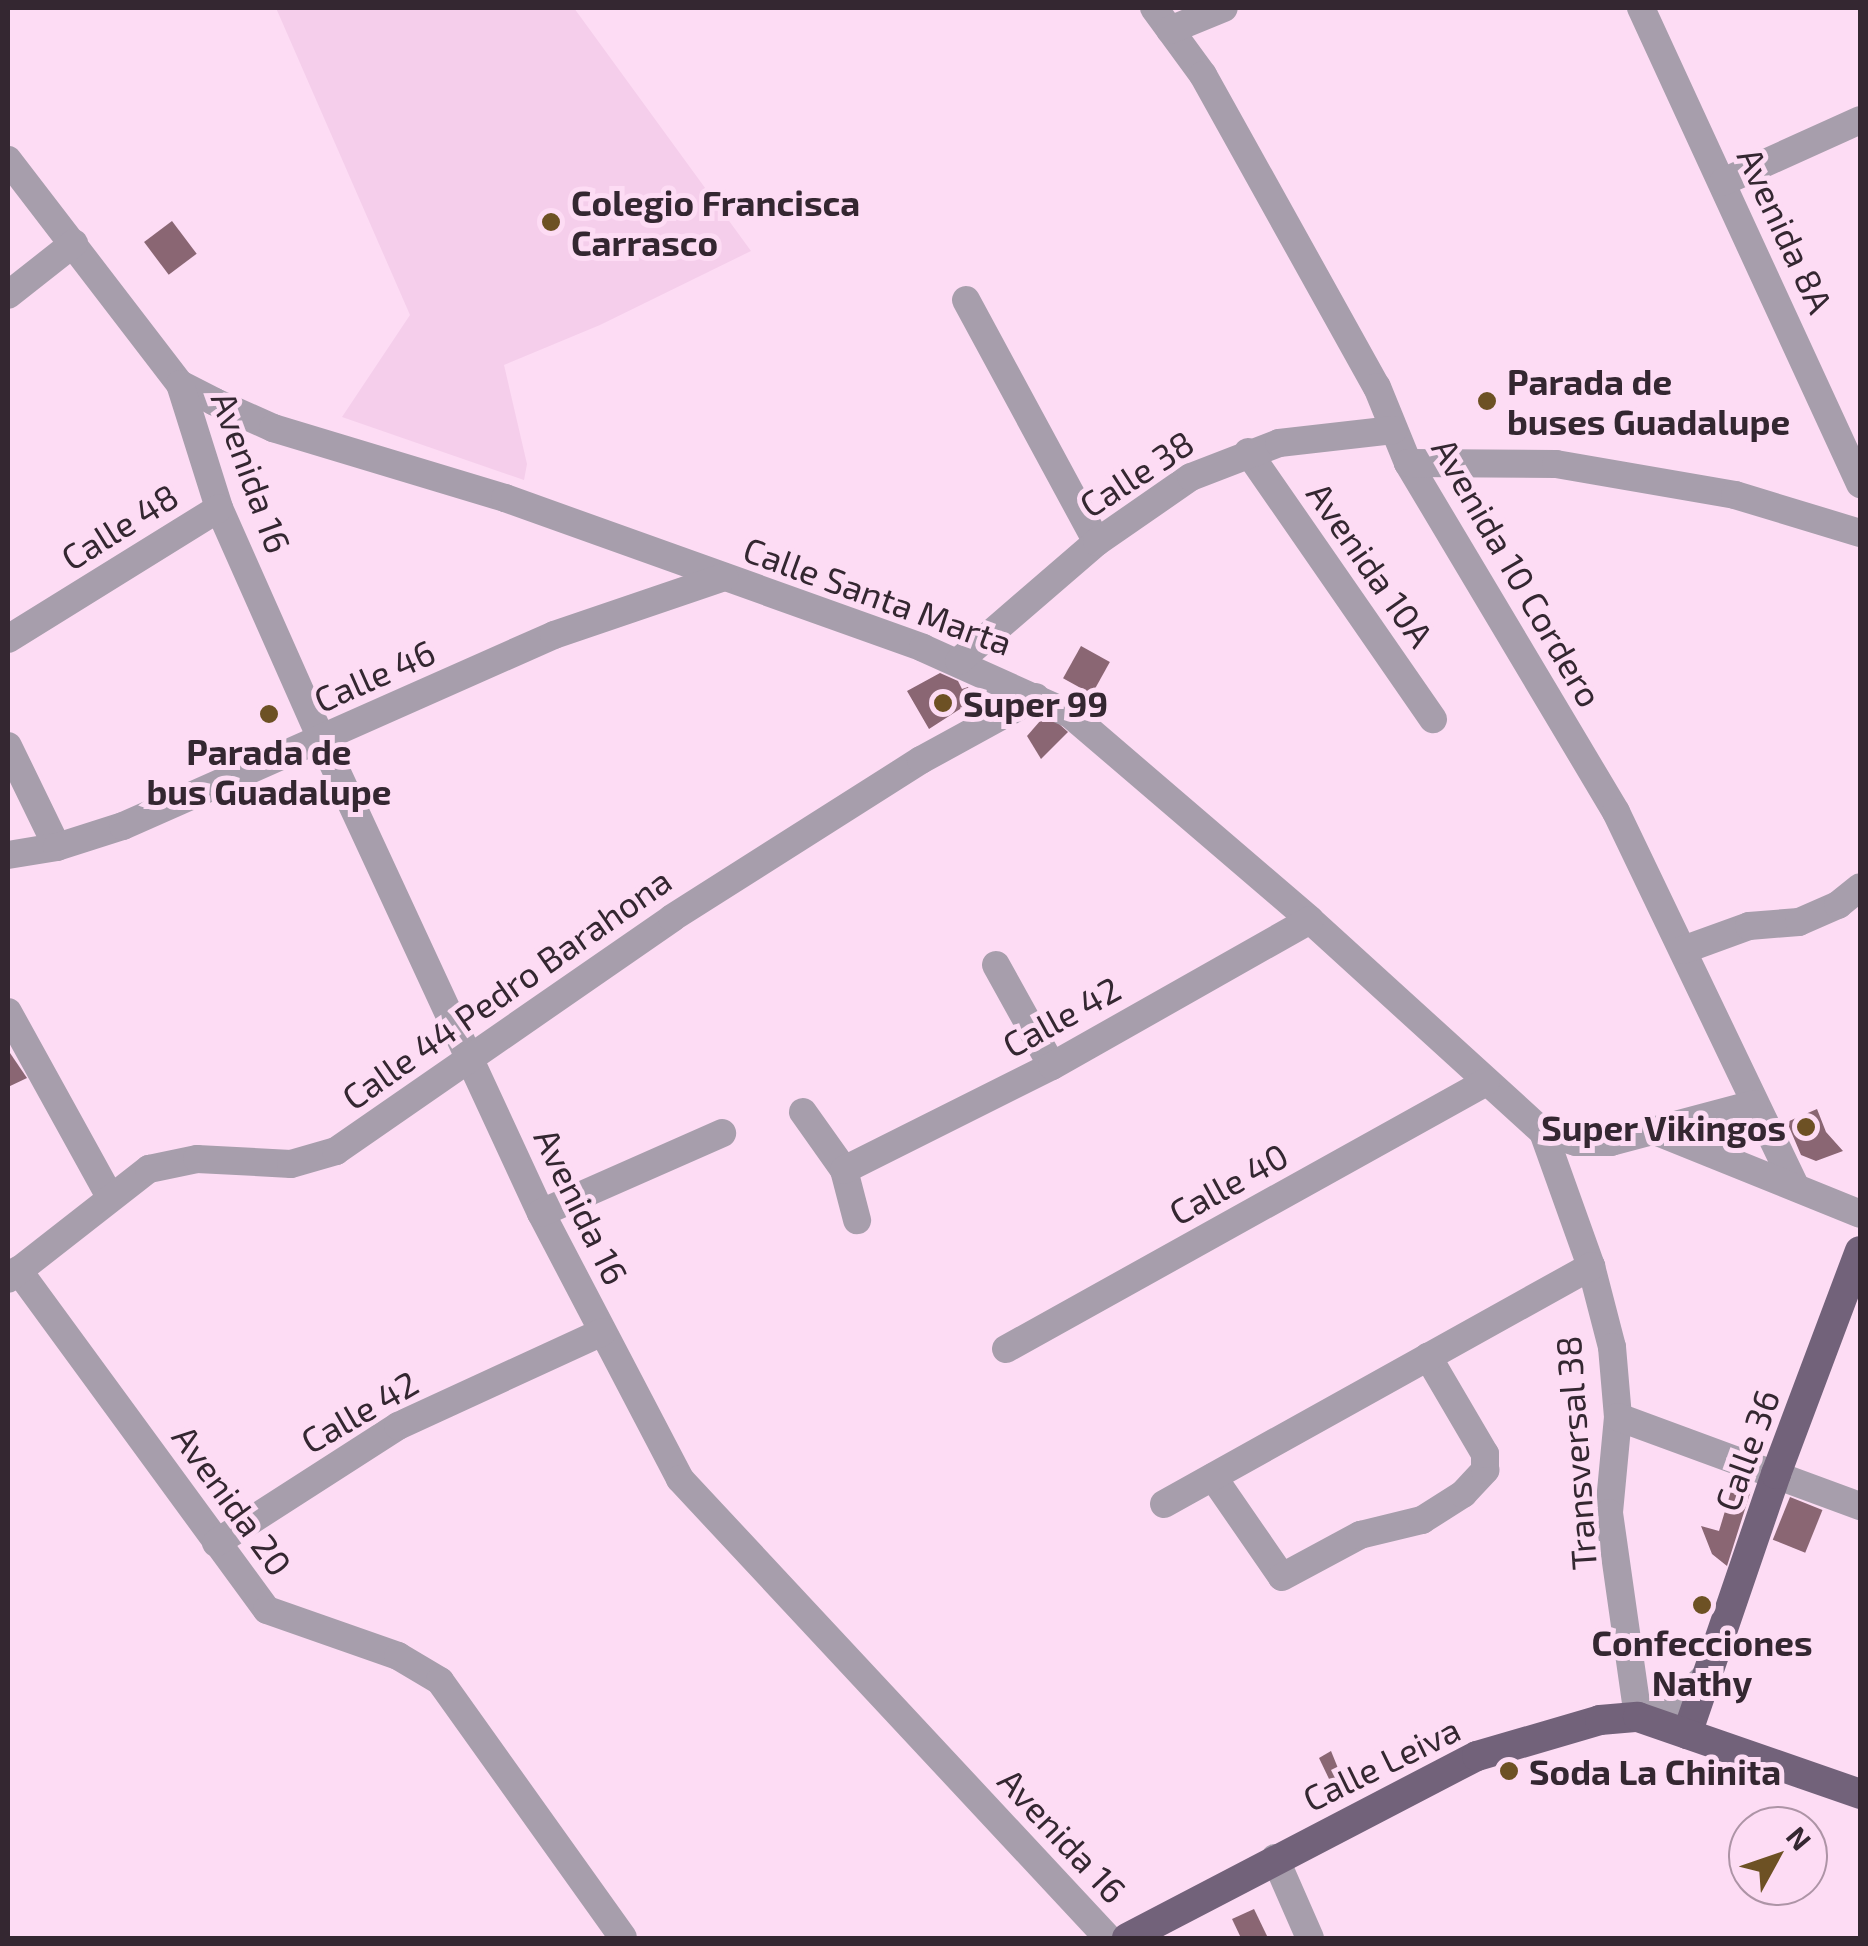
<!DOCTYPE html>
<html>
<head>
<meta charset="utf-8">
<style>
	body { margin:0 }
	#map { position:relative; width:1868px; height:1946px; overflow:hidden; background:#fddcf4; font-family:"Exo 2",sans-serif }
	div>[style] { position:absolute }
	.built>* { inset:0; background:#f5ceeb }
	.building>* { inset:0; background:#8a6673; transform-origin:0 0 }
	.minor>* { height:28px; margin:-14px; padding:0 14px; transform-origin:14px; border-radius:14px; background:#a79eac }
	.major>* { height:30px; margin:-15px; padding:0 15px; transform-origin:15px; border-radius:15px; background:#72627a }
	.dots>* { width:28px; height:28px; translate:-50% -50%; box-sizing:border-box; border:5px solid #fddcf4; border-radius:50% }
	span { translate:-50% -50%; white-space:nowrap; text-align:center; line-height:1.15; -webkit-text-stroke:10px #fddcf4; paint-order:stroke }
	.poi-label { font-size:35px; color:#342731; font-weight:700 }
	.left { translate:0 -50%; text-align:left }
	.right { translate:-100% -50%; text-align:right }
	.street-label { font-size:35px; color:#342731 }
	.frame { position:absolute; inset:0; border:10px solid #342731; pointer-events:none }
	.north { position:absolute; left:1728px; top:1806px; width:100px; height:100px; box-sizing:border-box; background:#fddcf4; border:2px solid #ad94a6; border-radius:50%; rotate:50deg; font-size:28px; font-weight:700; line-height:40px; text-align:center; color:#342731 }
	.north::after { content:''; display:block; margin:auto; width:35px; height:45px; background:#6d5124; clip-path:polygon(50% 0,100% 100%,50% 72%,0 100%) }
</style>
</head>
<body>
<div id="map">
	<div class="built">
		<div style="clip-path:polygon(276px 8px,574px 8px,751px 251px,600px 325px,504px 365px,527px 464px,524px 480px,342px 417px,410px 315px)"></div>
	</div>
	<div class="building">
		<div style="left:172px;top:221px;width:41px;height:35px;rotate:53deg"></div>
		<div style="left:1081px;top:646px;width:33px;height:37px;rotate:29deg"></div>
		<div style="clip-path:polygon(940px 673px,958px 681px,962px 689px,968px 687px,974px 700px,929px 729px,907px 691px)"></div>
		<div style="clip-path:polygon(1047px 713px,1068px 732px,1041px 759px,1027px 736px)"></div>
		<div style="clip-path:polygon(10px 1053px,27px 1078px,8px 1087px,8px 1055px)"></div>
		<div style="clip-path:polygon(1817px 1109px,1826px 1132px,1843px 1151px,1816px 1161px,1801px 1155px,1787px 1122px)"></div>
		<div style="clip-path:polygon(1734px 1481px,1752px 1487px,1727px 1566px,1712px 1554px,1701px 1526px,1719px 1531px)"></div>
		<div style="left:1790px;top:1497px;width:35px;height:46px;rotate:22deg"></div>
		<div style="clip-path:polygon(1331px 1751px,1342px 1778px,1331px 1783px,1319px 1758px)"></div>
		<div style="clip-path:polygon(1254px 1909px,1268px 1938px,1241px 1938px,1232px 1919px)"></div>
	</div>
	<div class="minor">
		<div style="left:1154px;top:8px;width:83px;rotate:53.8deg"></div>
		<div style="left:1203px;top:75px;width:357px;rotate:60.9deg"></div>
		<div style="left:1377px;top:387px;width:82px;rotate:67.8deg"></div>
		<div style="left:1408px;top:463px;width:406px;rotate:59.2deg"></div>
		<div style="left:1616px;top:812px;width:415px;rotate:64.4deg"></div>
		<div style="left:1641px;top:8px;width:524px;rotate:65.29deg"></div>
		<div style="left:1170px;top:30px;width:58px;rotate:-22.2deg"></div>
		<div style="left:8px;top:160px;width:282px;rotate:52.5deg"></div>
		<div style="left:180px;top:384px;width:39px;rotate:27deg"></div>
		<div style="left:215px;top:402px;width:64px;rotate:24.1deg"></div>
		<div style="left:273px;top:428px;width:242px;rotate:16.8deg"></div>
		<div style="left:505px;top:498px;width:444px;rotate:19.7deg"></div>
		<div style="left:923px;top:648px;width:161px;rotate:24.2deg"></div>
		<div style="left:1070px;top:714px;width:316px;rotate:40.6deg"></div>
		<div style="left:1310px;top:920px;width:315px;rotate:42.3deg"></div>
		<div style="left:1543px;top:1132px;width:34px;rotate:17deg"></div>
		<div style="left:1576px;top:1142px;width:35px"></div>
		<div style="left:1611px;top:1142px;width:148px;rotate:-14.9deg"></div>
		<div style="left:1723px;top:182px;width:150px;rotate:-24.3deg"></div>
		<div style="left:8px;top:295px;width:84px;rotate:-38.2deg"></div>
		<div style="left:966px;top:300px;width:275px;rotate:61.6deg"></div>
		<div style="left:180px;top:384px;width:130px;rotate:72.5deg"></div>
		<div style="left:219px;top:508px;width:254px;rotate:66.1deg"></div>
		<div style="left:322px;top:740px;width:521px;rotate:65.16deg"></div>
		<div style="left:541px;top:1213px;width:300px;rotate:62.4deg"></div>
		<div style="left:680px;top:1479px;width:628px;rotate:47deg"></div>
		<div style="left:1248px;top:452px;width:325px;rotate:55.3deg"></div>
		<div style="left:1408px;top:463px;width:148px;rotate:0.4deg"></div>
		<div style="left:1556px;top:464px;width:182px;rotate:9.8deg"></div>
		<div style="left:1735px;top:495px;width:131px;rotate:16.9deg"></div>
		<div style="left:8px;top:639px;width:248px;rotate:-31.8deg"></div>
		<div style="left:959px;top:661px;width:182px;rotate:-40.8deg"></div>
		<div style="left:1097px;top:542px;width:114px;rotate:-34.7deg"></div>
		<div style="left:1191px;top:477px;width:94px;rotate:-21.1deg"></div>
		<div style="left:1279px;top:443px;width:115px;rotate:-6.5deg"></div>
		<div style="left:8px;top:746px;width:112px;rotate:64.1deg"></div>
		<div style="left:8px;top:855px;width:50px;rotate:-9.3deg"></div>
		<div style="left:57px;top:847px;width:69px;rotate:-17.7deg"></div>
		<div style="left:123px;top:826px;width:471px;rotate:-23.9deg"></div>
		<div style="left:554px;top:635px;width:180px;rotate:-18.8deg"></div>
		<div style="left:1683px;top:950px;width:70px;rotate:-20deg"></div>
		<div style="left:1749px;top:926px;width:50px;rotate:-4.6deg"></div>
		<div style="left:1799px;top:922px;width:43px;rotate:-23.6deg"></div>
		<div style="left:1838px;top:905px;width:28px;rotate:-39deg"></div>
		<div style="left:996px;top:965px;width:115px;rotate:61deg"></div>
		<div style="left:8px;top:1012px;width:211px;rotate:61.1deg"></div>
		<div style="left:803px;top:1112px;width:71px;rotate:54.7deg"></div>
		<div style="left:844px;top:1170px;width:52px;rotate:75.4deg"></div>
		<div style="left:1655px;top:1131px;width:221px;rotate:22deg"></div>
		<div style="left:1543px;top:1132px;width:142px;rotate:70.3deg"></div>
		<div style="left:1591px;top:1266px;width:84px;rotate:75.5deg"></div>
		<div style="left:1612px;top:1347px;width:70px;rotate:85.1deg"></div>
		<div style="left:1618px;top:1417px;width:96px;rotate:95.4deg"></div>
		<div style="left:1609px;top:1513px;width:206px;rotate:81.9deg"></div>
		<div style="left:1638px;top:1717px;width:46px;rotate:-20.4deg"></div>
		<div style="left:1681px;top:1701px;width:35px;rotate:-45deg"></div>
		<div style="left:844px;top:1170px;width:233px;rotate:-26.6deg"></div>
		<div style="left:1052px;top:1066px;width:296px;rotate:-29.5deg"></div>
		<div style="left:541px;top:1213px;width:198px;rotate:-23.8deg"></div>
		<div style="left:18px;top:1270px;width:421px;rotate:53.8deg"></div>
		<div style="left:267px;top:1610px;width:139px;rotate:19.3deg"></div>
		<div style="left:398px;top:1656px;width:49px;rotate:30.8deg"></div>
		<div style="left:440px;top:1681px;width:315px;rotate:54.5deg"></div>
		<div style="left:8px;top:1279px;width:179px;rotate:-38deg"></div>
		<div style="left:149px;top:1169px;width:49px;rotate:-11.8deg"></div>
		<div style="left:197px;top:1159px;width:94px;rotate:3deg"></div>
		<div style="left:291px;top:1164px;width:47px;rotate:-16.1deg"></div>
		<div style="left:336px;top:1151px;width:409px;rotate:-34.7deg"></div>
		<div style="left:672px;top:918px;width:295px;rotate:-32.4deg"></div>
		<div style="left:921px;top:760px;width:131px;rotate:-28.7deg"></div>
		<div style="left:1006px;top:1349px;width:549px;rotate:-29.08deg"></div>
		<div style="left:1618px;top:1417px;width:258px;rotate:20.2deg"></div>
		<div style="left:1213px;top:1477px;width:121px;rotate:55.4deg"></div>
		<div style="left:1282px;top:1577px;width:89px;rotate:-28.3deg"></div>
		<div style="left:1360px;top:1535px;width:64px;rotate:-13.6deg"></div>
		<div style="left:1422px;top:1520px;width:49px;rotate:-32.4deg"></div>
		<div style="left:1463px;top:1494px;width:33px;rotate:-47deg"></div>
		<div style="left:1485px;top:1470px;width:16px;rotate:-90deg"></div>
		<div style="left:1485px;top:1454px;width:113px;rotate:-120.4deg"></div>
		<div style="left:1164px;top:1504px;width:489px;rotate:-29.1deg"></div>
		<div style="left:216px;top:1543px;width:216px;rotate:-32.7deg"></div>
		<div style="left:398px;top:1426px;width:225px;rotate:-24.7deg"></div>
		<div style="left:1275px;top:1858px;width:87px;rotate:66.4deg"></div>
	</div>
	<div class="major">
		<div style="left:1687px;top:1734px;width:275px;rotate:-71.1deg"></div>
		<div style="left:1776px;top:1474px;width:238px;rotate:-69.4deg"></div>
		<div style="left:1127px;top:1938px;width:394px;rotate:-27.5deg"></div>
		<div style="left:1477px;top:1756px;width:128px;rotate:-16.3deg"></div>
		<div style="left:1600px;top:1720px;width:38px;rotate:-5deg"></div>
		<div style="left:1638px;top:1717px;width:235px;rotate:19.1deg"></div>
	</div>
	<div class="dots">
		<div style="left:551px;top:222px;background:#6d5124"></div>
		<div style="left:1487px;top:401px;background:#6d5124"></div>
		<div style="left:943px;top:703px;background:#6d5124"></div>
		<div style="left:269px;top:714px;background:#6d5124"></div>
		<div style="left:1806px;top:1127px;background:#6d5124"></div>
		<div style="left:1702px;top:1605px;background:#6d5124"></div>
		<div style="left:1509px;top:1771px;background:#6d5124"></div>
	</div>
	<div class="poi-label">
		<span class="left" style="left:571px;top:222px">Colegio Francisca<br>Carrasco</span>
		<span class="left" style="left:1507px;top:401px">Parada de<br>buses Guadalupe</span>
		<span class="left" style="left:963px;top:703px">Super 99</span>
		<span style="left:269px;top:771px">Parada de<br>bus Guadalupe</span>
		<span class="right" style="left:1786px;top:1127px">Super Vikingos</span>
		<span style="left:1702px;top:1662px">Confecciones<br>Nathy</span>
		<span class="left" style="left:1529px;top:1771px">Soda La Chinita</span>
	</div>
	<div class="street-label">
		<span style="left:1786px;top:230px;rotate:65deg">Avenida 8A</span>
		<span style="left:252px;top:472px;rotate:70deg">Avenida 16</span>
		<span style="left:1136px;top:473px;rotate:-33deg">Calle 38</span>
		<span style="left:119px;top:526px;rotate:-32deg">Calle 48</span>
		<span style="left:1371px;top:564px;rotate:55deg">Avenida 10A</span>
		<span style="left:1518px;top:572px;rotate:60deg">Avenida 10 Cordero</span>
		<span style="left:878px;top:595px;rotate:20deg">Calle Santa Marta</span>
		<span style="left:374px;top:675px;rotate:-24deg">Calle 46</span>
		<span style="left:506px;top:988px;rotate:-35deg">Calle 44 Pedro Barahona</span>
		<span style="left:1061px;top:1016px;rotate:-29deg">Calle 42</span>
		<span style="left:1228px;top:1183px;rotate:-29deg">Calle 40</span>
		<span style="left:582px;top:1206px;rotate:64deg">Avenida 16</span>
		<span style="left:359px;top:1411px;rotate:-30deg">Calle 42</span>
		<span style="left:1746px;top:1450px;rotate:-70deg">Calle 36</span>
		<span style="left:1575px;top:1453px;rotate:-94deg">Transversal 38</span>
		<span style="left:233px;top:1500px;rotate:54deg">Avenida 20</span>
		<span style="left:1381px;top:1763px;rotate:-26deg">Calle Leiva</span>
		<span style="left:1063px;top:1835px;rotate:47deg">Avenida 16</span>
	</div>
	<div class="frame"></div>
	<div class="north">N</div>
</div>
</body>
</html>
